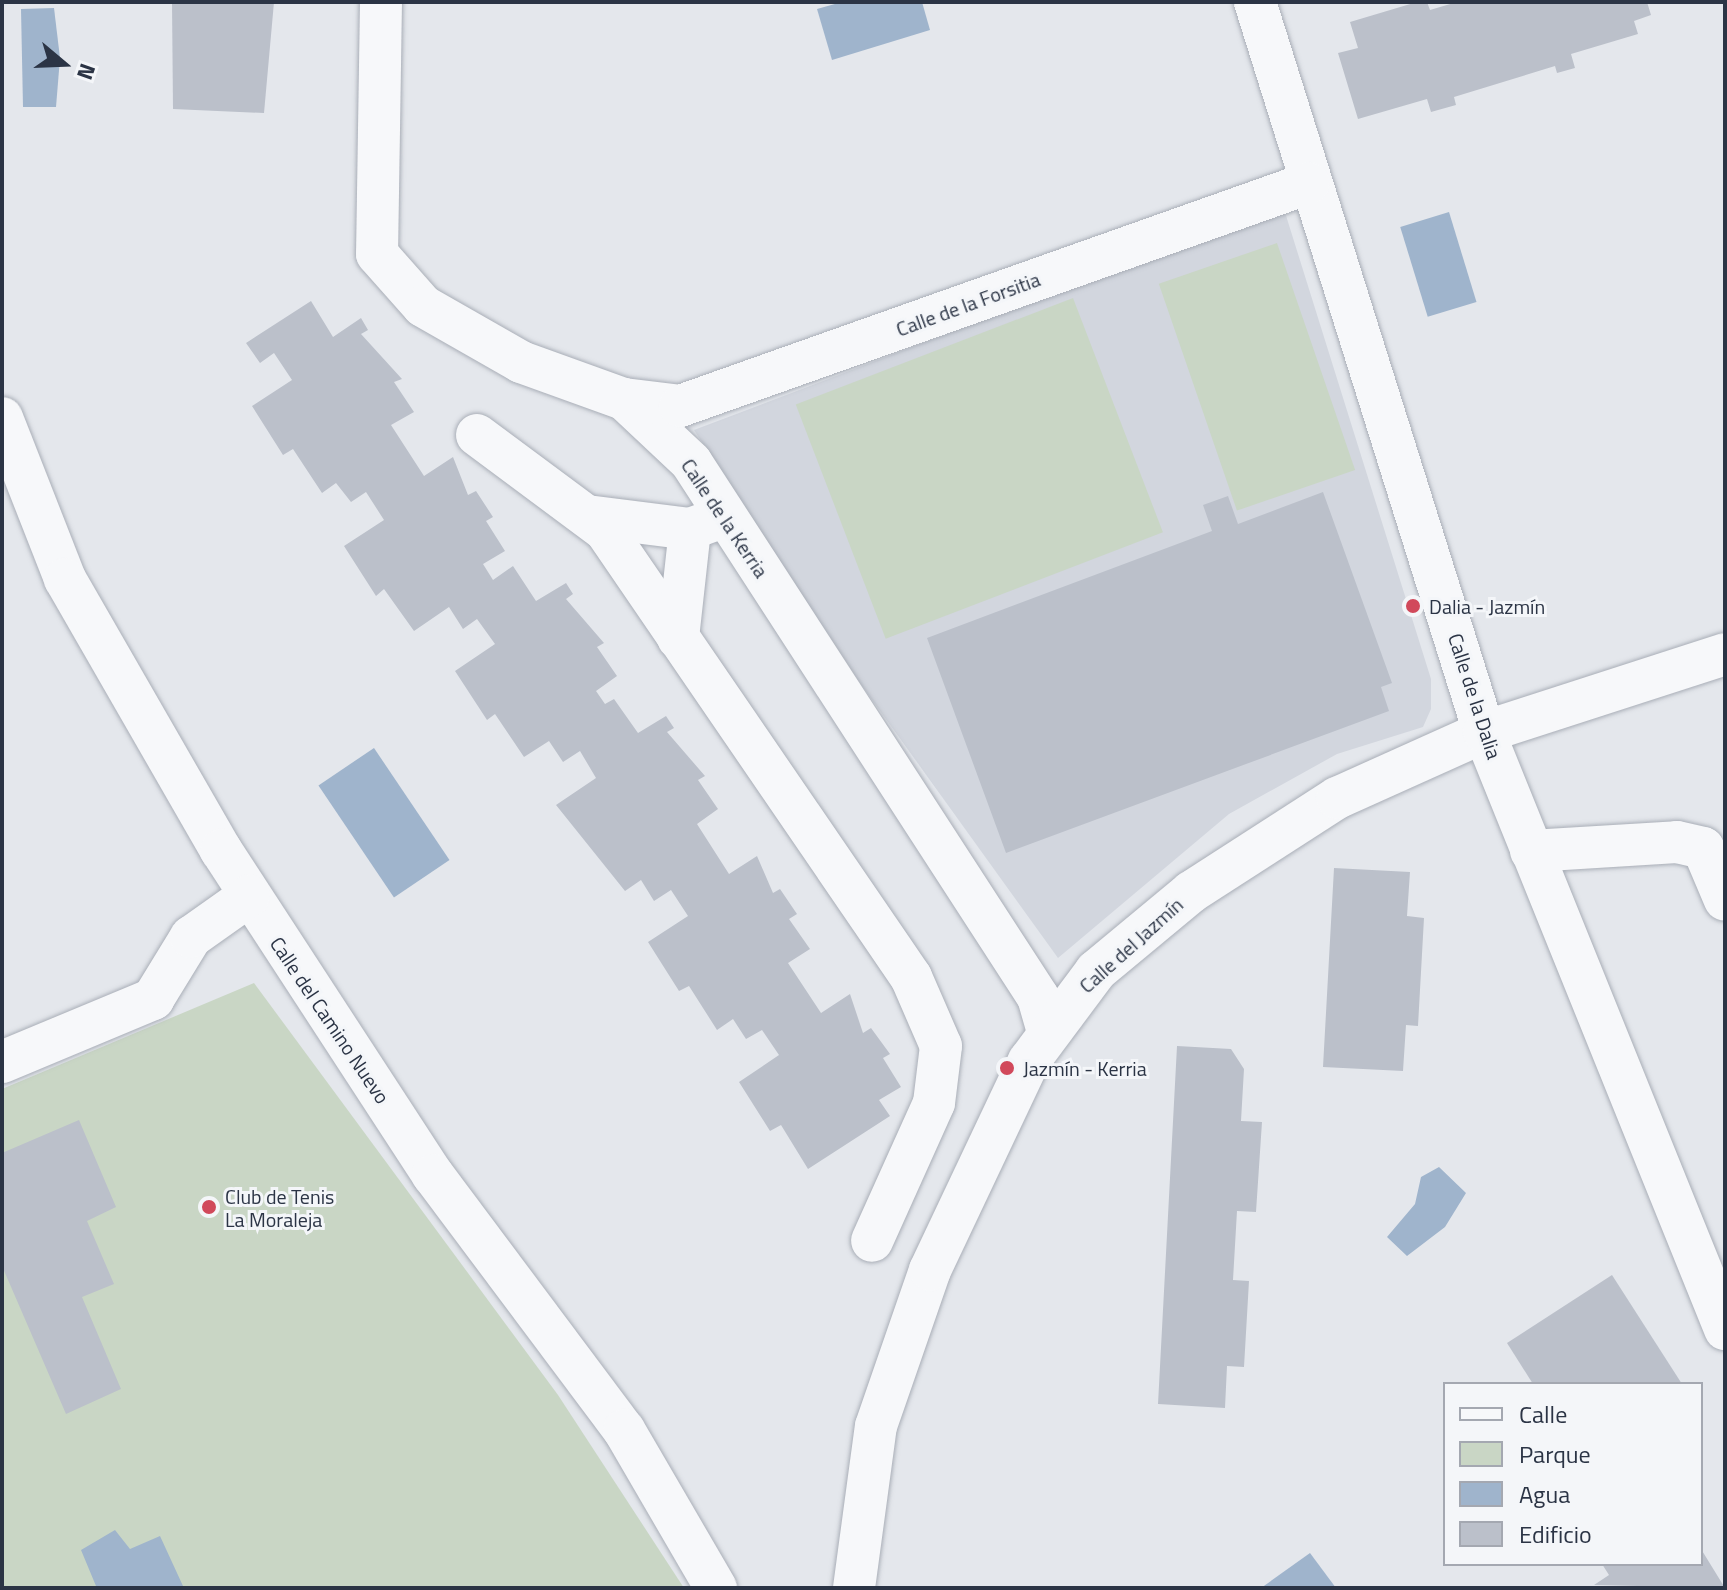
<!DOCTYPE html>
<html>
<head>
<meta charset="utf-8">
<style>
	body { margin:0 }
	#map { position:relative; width:1727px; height:1590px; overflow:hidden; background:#e4e7ec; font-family:"Titillium Web",sans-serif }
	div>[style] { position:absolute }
	.built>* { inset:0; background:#d2d6de }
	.green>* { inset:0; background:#c9d6c5; transform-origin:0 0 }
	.water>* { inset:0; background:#9fb4cc; transform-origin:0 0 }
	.building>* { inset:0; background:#bbc0ca }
	.roads { filter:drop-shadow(0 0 2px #a9aeb7) drop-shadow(0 0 2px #a9aeb7) }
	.minor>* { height:42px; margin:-21px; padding:0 21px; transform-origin:21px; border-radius:21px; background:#f7f8fa }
	.dots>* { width:22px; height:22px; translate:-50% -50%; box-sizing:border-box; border:4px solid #f4f6f9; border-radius:50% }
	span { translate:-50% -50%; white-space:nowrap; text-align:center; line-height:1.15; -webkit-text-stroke:6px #f4f6f9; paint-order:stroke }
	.street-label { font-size:20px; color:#2b3445 }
	.poi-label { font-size:20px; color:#2b3445 }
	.left { translate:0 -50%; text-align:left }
	.frame { position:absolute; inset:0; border:4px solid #2b3445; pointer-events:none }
	.legend { position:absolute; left:1443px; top:1382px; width:260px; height:184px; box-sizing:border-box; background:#f4f6f9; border:2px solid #a4a8b1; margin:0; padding:10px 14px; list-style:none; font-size:24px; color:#2b3445 }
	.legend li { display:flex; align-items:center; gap:16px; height:40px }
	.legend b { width:40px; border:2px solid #a4a8b1 }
	.north { position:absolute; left:24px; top:24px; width:80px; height:80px; -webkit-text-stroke:6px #f4f6f9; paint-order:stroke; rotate:109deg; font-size:22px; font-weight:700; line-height:32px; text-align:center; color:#2b3445 }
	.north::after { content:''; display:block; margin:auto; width:28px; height:36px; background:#2b3445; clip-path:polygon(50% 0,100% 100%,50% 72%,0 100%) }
</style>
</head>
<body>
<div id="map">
	<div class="built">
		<div style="clip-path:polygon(1283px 206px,1431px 679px,1431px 709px,1423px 727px,1337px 754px,1229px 814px,1058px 958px,860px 683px,694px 430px)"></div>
	</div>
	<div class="green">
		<div style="left:1277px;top:243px;width:240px;height:125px;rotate:71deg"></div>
		<div style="left:1073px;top:298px;width:251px;height:297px;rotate:69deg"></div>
		<div style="clip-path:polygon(254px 983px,558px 1395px,684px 1588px,2px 1588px,2px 1089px)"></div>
	</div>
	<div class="water">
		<div style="clip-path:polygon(842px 2px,922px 2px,930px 30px,832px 60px,817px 9px)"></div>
		<div style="clip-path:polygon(54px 8px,60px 58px,56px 107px,23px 107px,21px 9px)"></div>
		<div style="left:1449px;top:212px;width:94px;height:51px;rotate:73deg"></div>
		<div style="left:374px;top:748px;width:135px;height:67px;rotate:56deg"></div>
		<div style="clip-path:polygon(1439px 1167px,1466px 1193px,1445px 1227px,1407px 1256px,1387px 1237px,1415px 1204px,1421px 1177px)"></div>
		<div style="clip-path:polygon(115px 1530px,130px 1549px,160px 1536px,183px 1586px,96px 1586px,81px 1550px)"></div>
		<div style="clip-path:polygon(1310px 1553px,1336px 1588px,1261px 1588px)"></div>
	</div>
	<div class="building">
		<div style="clip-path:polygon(172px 2px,274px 2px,264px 113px,173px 109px)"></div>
		<div style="clip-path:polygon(1417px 2px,1427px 2px,1430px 10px,1457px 2px,1647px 2px,1651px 15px,1634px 21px,1638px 34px,1571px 54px,1575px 68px,1557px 73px,1555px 66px,1454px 97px,1456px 105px,1431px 112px,1427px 99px,1358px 119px,1338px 53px,1358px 48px,1350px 22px)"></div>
		<div style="clip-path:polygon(311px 301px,333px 337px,361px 318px,368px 330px,361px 334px,402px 379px,394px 382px,414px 412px,391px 425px,424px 476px,453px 457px,468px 495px,476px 491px,493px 517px,486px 521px,505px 551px,483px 564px,493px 580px,513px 566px,536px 601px,566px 583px,573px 594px,566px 599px,604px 643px,597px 647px,617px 676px,596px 691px,605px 704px,614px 699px,638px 733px,666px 716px,674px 728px,667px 732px,705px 776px,698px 780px,718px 809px,697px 824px,729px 874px,757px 856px,773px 893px,780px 889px,797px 914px,789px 919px,810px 949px,788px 963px,821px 1013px,850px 994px,863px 1033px,871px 1028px,890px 1054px,883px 1058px,901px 1087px,879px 1100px,890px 1116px,808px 1169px,781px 1125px,770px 1131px,739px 1082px,779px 1055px,762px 1030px,746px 1039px,733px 1019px,717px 1030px,689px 986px,679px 991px,648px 942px,688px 916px,671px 890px,654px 901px,641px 880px,625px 891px,556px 805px,596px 778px,580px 751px,563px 762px,549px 741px,524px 757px,495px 714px,487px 720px,455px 671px,495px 644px,477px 619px,463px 629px,449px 607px,414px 631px,384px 589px,376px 596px,344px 546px,384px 520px,366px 492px,351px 502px,336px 483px,322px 493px,293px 449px,283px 455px,252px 406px,292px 380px,274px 353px,260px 363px,246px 343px)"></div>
		<div style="clip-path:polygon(1323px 492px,1392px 683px,1381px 687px,1389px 711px,1006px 853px,927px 638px,1212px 531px,1203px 505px,1228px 496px,1238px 524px)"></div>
		<div style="clip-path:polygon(1334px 868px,1410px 872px,1407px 916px,1424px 918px,1418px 1026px,1406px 1025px,1403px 1071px,1323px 1067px)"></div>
		<div style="clip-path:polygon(1177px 1046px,1231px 1049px,1244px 1069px,1241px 1121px,1262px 1122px,1256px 1212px,1237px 1211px,1233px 1280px,1249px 1281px,1244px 1367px,1227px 1366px,1225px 1408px,1158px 1404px)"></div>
		<div style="clip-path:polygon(79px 1120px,116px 1207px,87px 1221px,114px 1284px,82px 1297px,121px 1389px,66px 1414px,2px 1266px,2px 1153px)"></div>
		<div style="clip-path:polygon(1612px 1275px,1682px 1384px,1533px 1384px,1507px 1343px)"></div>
		<div style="clip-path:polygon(1701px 1549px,1725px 1588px,1594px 1585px,1609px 1575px,1602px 1564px,1701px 1564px)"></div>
	</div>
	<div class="roads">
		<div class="minor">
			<div style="left:381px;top:2px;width:252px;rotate:90.9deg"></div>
			<div style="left:377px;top:254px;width:69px;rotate:48.5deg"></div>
			<div style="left:423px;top:306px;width:113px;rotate:29.7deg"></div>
			<div style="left:521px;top:362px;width:109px;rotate:19.8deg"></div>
			<div style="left:624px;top:399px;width:92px;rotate:43.2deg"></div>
			<div style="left:691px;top:462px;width:638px;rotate:57.03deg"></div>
			<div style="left:1038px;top:997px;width:32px;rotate:74deg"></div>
			<div style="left:1255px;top:2px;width:765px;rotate:72.58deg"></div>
			<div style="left:1484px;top:732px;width:644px;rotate:68.02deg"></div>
			<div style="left:624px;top:399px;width:56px;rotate:7.1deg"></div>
			<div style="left:680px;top:406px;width:667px;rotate:-19.52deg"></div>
			<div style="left:2px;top:418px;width:173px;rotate:68.6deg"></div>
			<div style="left:65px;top:579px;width:313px;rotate:60.1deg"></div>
			<div style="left:221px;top:850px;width:388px;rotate:56.9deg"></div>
			<div style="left:433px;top:1175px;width:319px;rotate:53.2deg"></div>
			<div style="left:624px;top:1430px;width:183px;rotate:59.8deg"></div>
			<div style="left:477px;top:435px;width:159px;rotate:36.6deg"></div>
			<div style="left:605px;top:530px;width:542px;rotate:55.61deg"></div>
			<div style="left:911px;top:977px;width:75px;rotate:66.5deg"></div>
			<div style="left:941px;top:1046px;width:57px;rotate:97deg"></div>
			<div style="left:934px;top:1103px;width:151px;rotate:114.2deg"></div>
			<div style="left:587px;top:516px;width:104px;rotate:7.2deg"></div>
			<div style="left:690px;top:529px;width:37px;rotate:-20deg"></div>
			<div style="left:678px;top:638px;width:110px;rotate:-83.7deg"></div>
			<div style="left:1531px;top:851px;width:146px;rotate:-3.5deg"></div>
			<div style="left:1677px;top:842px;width:27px;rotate:13deg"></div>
			<div style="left:1703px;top:848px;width:56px;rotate:67.1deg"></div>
			<div style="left:2px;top:1062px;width:164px;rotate:-22.6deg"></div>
			<div style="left:153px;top:999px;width:73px;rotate:-58.5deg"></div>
			<div style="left:191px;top:937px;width:71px;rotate:-35.3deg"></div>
			<div style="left:854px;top:1588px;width:163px;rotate:-82.3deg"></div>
			<div style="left:876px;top:1426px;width:165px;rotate:-70.9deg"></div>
			<div style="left:930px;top:1270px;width:231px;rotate:-64.7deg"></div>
			<div style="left:1029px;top:1061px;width:112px;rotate:-53.3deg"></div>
			<div style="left:1096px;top:971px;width:124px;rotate:-39.7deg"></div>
			<div style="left:1191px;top:892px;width:174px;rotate:-32.8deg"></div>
			<div style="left:1337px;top:798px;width:161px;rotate:-24.2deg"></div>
			<div style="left:1484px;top:732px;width:253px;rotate:-17.9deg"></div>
		</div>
	</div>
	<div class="dots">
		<div style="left:1413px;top:606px;background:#d1495b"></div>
		<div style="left:1007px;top:1068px;background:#d1495b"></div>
		<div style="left:209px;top:1207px;background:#d1495b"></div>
	</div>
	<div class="street-label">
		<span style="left:968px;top:304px;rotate:-20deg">Calle de la Forsitia</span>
		<span style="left:725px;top:518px;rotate:56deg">Calle de la Kerria</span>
		<span style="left:1475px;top:696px;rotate:72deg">Calle de la Dalia</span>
		<span style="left:1131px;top:945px;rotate:-42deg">Calle del Jazmín</span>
		<span style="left:330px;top:1020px;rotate:56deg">Calle del Camino Nuevo</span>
	</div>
	<div class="poi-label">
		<span class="left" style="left:1429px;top:606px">Dalia - Jazmín</span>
		<span class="left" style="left:1023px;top:1068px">Jazmín - Kerria</span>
		<span class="left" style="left:225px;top:1208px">Club de Tenis<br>La Moraleja</span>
	</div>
	<div class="frame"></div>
	<ul class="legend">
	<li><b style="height:10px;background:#f7f8fa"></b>Calle</li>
	<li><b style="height:22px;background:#c9d6c5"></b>Parque</li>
	<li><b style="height:22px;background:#9fb4cc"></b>Agua</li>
	<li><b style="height:22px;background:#bbc0ca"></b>Edificio</li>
	</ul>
	<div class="north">N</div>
</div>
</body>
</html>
